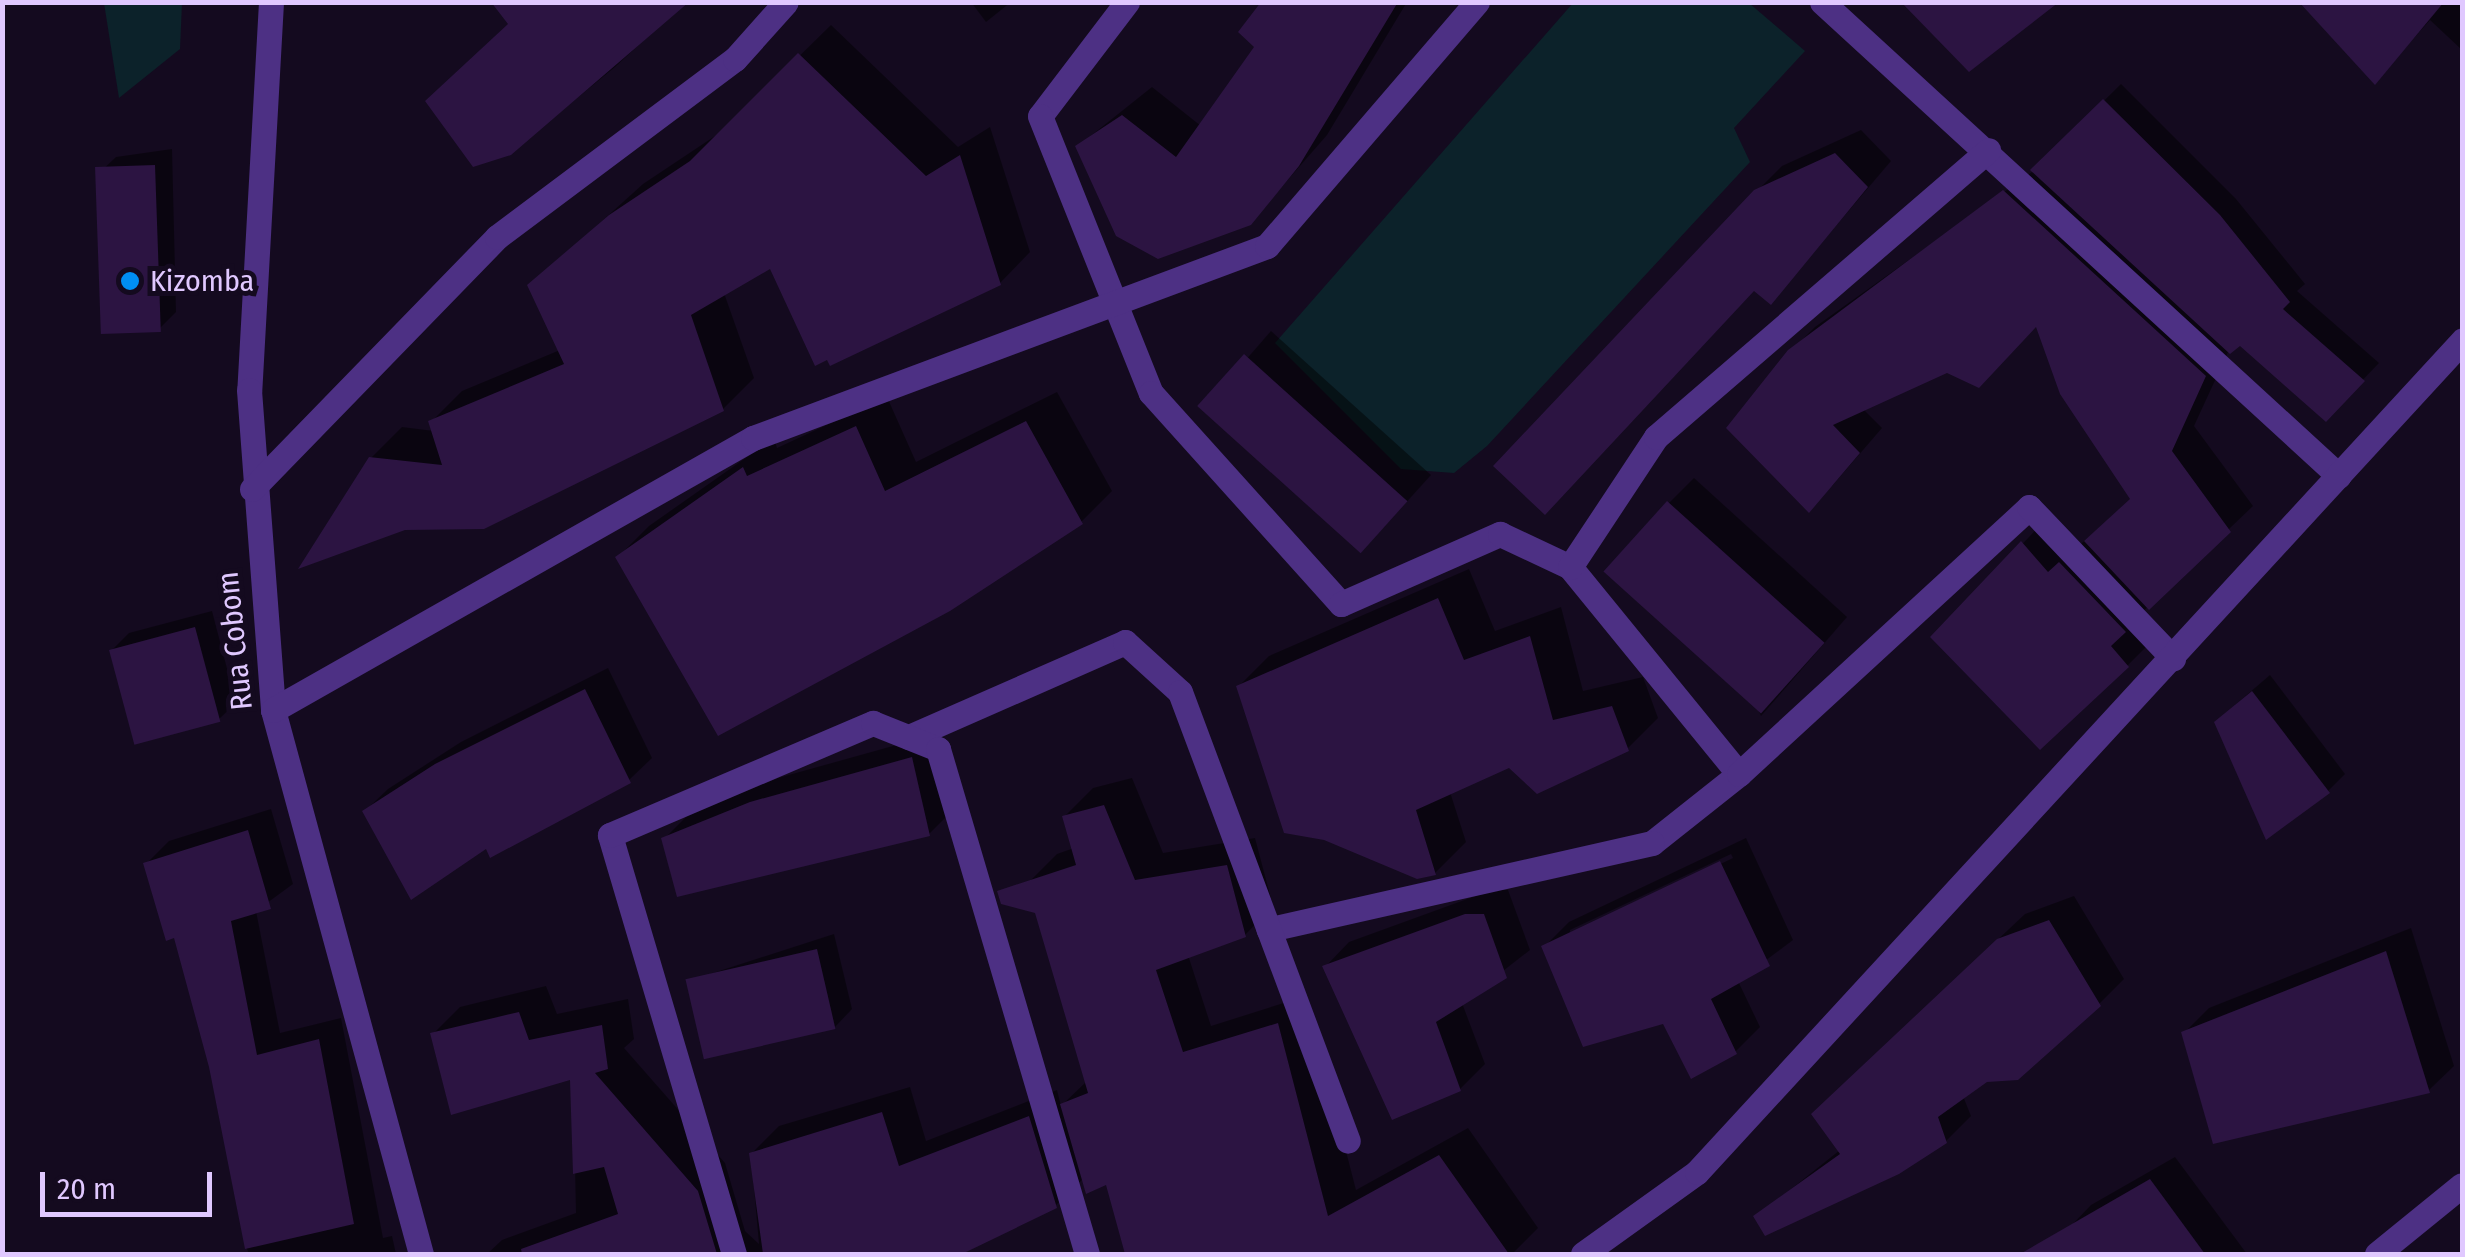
<!DOCTYPE html>
<html>
<head>
<meta charset="utf-8">
<style>
	body { margin:0 }
	#map { position:relative; width:2465px; height:1257px; overflow:hidden; background:#140a1f; font-family:"Fira Sans Condensed",sans-serif }
	div>[style] { position:absolute }
	.green>* { inset:0; background:#0c222a }
	.shadow>* { inset:0; background:#0007 }
	.building>* { inset:0; background:#2c1442; transform-origin:0 0 }
	.minor>* { height:25px; margin:-12.5px; padding:0 12.5px; transform-origin:12.5px; border-radius:12.5px; background:#4d3084 }
	.dots>* { width:28px; height:28px; translate:-50% -50%; box-sizing:border-box; border:5px solid #140a1f; border-radius:50% }
	span { translate:-50% -50%; white-space:nowrap; text-align:center; line-height:1.15; -webkit-text-stroke:10px #140a1f; paint-order:stroke }
	.poi-label { font-size:30px; color:#e0c8ff }
	.left { translate:0 -50%; text-align:left }
	.street-label { font-size:30px; color:#e0c8ff }
	.frame { position:absolute; inset:0; border:5px solid #e0c8ff; pointer-events:none }
	.scale { position:absolute; left:40px; top:1172px; width:172px; height:45px; box-sizing:border-box; border:5px solid #e0c8ff; border-top:0; padding-left:12px; font-size:30px; line-height:35px; white-space:nowrap; color:#e0c8ff; -webkit-text-stroke:8px #140a1f; paint-order:stroke }
</style>
</head>
<body>
<div id="map">
	<div class="green">
		<div style="clip-path:polygon(104px 3px,182px 3px,180px 49px,119px 98px)"></div>
		<div style="clip-path:polygon(1573px 3px,1749px 3px,1805px 51px,1734px 128px,1750px 162px,1487px 446px,1454px 473px,1401px 469px,1275px 343px)"></div>
	</div>
	<div class="shadow">
		<div style="clip-path:polygon(685px 2px,615px 67px,510px 153px,510px 23px)"></div>
		<div style="clip-path:polygon(971px 2px,1011px 2px,986px 22px)"></div>
		<div style="clip-path:polygon(1261px 2px,1407px 2px,1327px 135px,1250px 223px,1078px 146px,1152px 87px,1201px 126px,1258px 47px)"></div>
		<div style="clip-path:polygon(2317px 2px,2462px 2px,2462px 50px,2430px 20px,2375px 82px)"></div>
		<div style="clip-path:polygon(831px 25px,958px 147px,990px 127px,1030px 252px,1000px 283px,771px 266px,724px 293px,754px 378px,723px 409px,483px 526px,371px 458px,402px 427px,434px 431px,431px 422px,462px 391px,560px 350px,530px 286px,643px 184px,724px 130px)"></div>
		<div style="clip-path:polygon(2121px 84px,2236px 199px,2305px 284px,2297px 291px,2379px 363px,2326px 418px,2240px 343px,2229px 350px,2194px 426px,2253px 506px,2134px 620px,2152px 641px,2127px 666px,1934px 637px,2047px 518px,2074px 550px,2133px 498px,2037px 324px,1863px 409px,1882px 428px,1832px 486px,1790px 352px,1815px 327px,2032px 172px)"></div>
		<div style="clip-path:polygon(1861px 130px,1891px 161px,1771px 302px,1756px 192px,1782px 166px)"></div>
		<div style="clip-path:polygon(172px 149px,176px 312px,158px 330px,98px 174px,116px 157px)"></div>
		<div style="clip-path:polygon(1271px 331px,1431px 475px,1383px 528px,1203px 409px)"></div>
		<div style="clip-path:polygon(1057px 392px,1112px 491px,1081px 522px,618px 557px,649px 526px,774px 438px,777px 448px,887px 397px,916px 462px)"></div>
		<div style="clip-path:polygon(1694px 478px,1847px 617px,1761px 716px,1669px 503px)"></div>
		<div style="clip-path:polygon(1469px 569px,1495px 631px,1561px 607px,1583px 691px,1643px 677px,1658px 718px,1627px 749px,1509px 765px,1450px 792px,1466px 842px,1435px 873px,1239px 686px,1269px 656px)"></div>
		<div style="clip-path:polygon(212px 611px,236px 703px,218px 720px,112px 650px,129px 633px)"></div>
		<div style="clip-path:polygon(608px 668px,652px 758px,629px 780px,487px 845px,365px 811px,388px 789px,461px 742px)"></div>
		<div style="clip-path:polygon(2270px 675px,2345px 774px,2328px 791px,2235px 705px)"></div>
		<div style="clip-path:polygon(936px 734px,954px 809px,929px 834px,664px 839px,689px 814px,778px 778px)"></div>
		<div style="clip-path:polygon(1132px 778px,1163px 853px,1255px 838px,1273px 906px,1245px 935px,1188px 955px,1211px 1026px,1306px 996px,1356px 1190px,1468px 1128px,1538px 1228px,1512px 1254px,1128px 1254px,1108px 1181px,1084px 1178px,1055px 1206px,966px 1250px,968px 1254px,487px 1254px,502px 1240px,576px 1213px,573px 1076px,433px 1034px,460px 1007px,546px 986px,557px 1014px,628px 999px,634px 1039px,624px 1048px,725px 1163px,745px 1231px,759px 1244px,751px 1154px,779px 1126px,910px 1087px,926px 1141px,1057px 1090px,1061px 1106px,1087px 1081px,1029px 882px,1057px 854px,1074px 848px,1065px 816px,1093px 788px)"></div>
		<div style="clip-path:polygon(271px 809px,293px 884px,256px 911px,280px 1033px,341px 1018px,383px 1238px,392px 1236px,396px 1254px,249px 1254px,247px 1249px,212px 1066px,175px 935px,146px 864px,169px 841px)"></div>
		<div style="clip-path:polygon(evenodd,1746px 838px,1793px 940px,1738px 981px,1760px 1027px,1735px 1052px,1664px 1021px,1544px 947px,1569px 922px,1746px 838px,1731px 854px,1733px 858px,1570px 936px,1570px 930px,1731px 854px)"></div>
		<div style="clip-path:polygon(1492px 890px,1508px 890px,1530px 950px,1462px 1003px,1485px 1064px,1460px 1089px,1325px 967px,1349px 942px)"></div>
		<div style="clip-path:polygon(2074px 896px,2124px 979px,2099px 1004px,1963px 1096px,1971px 1116px,1946px 1141px,1756px 1217px,1840px 1150px,1839px 1089px,2025px 914px)"></div>
		<div style="clip-path:polygon(2411px 928px,2454px 1066px,2429px 1090px,2184px 1033px,2209px 1008px)"></div>
		<div style="clip-path:polygon(834px 934px,852px 1009px,835px 1027px,692px 992px,710px 974px)"></div>
		<div style="clip-path:polygon(2175px 1157px,2247px 1254px,2070px 1254px,2078px 1252px,2067px 1230px,2091px 1205px)"></div>
	</div>
	<div class="building">
		<div style="clip-path:polygon(491px 2px,689px 2px,511px 155px,473px 167px,425px 101px,508px 24px)"></div>
		<div style="clip-path:polygon(1261px 2px,1398px 2px,1299px 166px,1251px 225px,1158px 259px,1116px 236px,1075px 146px,1122px 115px,1176px 157px,1254px 47px,1238px 32px)"></div>
		<div style="clip-path:polygon(1901px 2px,2059px 2px,1969px 72px)"></div>
		<div style="clip-path:polygon(2299px 2px,2444px 2px,2375px 85px)"></div>
		<div style="clip-path:polygon(798px 53px,926px 176px,960px 155px,1001px 285px,830px 366px,827px 360px,815px 366px,770px 269px,691px 315px,724px 411px,484px 529px,405px 530px,298px 569px,369px 457px,442px 465px,428px 421px,564px 364px,527px 285px,609px 215px,690px 161px)"></div>
		<div style="clip-path:polygon(2103px 99px,2220px 215px,2290px 302px,2283px 309px,2365px 381px,2326px 422px,2240px 346px,2230px 354px,2030px 170px)"></div>
		<div style="clip-path:polygon(1835px 153px,1868px 187px,1771px 305px,1754px 291px,1545px 515px,1493px 466px,1754px 190px)"></div>
		<div style="left:155px;top:165px;width:167px;height:60px;rotate:88deg"></div>
		<div style="clip-path:polygon(2003px 190px,2206px 376px,2172px 451px,2231px 532px,2149px 610px,2084px 541px,2130px 499px,2060px 394px,2036px 327px,1979px 388px,1947px 373px,1833px 425px,1860px 453px,1809px 513px,1726px 428px,1788px 350px)"></div>
		<div style="left:1244px;top:354px;width:220px;height:70px;rotate:42deg"></div>
		<div style="clip-path:polygon(1026px 421px,1083px 524px,950px 611px,718px 736px,615px 557px,743px 467px,747px 476px,856px 426px,885px 491px)"></div>
		<div style="left:1667px;top:501px;width:212px;height:95px;rotate:42deg"></div>
		<div style="clip-path:polygon(2021px 541px,2048px 572px,2059px 562px,2126px 632px,2111px 646px,2129px 667px,2040px 750px,1930px 637px)"></div>
		<div style="clip-path:polygon(1438px 598px,1464px 660px,1530px 636px,1553px 720px,1612px 706px,1629px 751px,1537px 794px,1509px 768px,1416px 810px,1436px 875px,1417px 879px,1324px 840px,1284px 833px,1236px 686px)"></div>
		<div style="left:195px;top:627px;width:98px;height:89px;rotate:75deg"></div>
		<div style="clip-path:polygon(585px 689px,631px 783px,490px 858px,486px 849px,411px 900px,362px 811px,435px 764px)"></div>
		<div style="clip-path:polygon(2252px 691px,2330px 793px,2266px 840px,2214px 722px)"></div>
		<div style="clip-path:polygon(912px 757px,930px 836px,677px 897px,661px 838px,750px 802px)"></div>
		<div style="clip-path:polygon(1104px 805px,1135px 880px,1227px 865px,1246px 937px,1156px 970px,1183px 1052px,1278px 1023px,1328px 1216px,1439px 1155px,1509px 1254px,1125px 1254px,1106px 1185px,1086px 1194px,1060px 1104px,1088px 1093px,1035px 913px,1001px 904px,997px 891px,1076px 865px,1062px 816px)"></div>
		<div style="clip-path:polygon(248px 830px,271px 909px,231px 921px,257px 1055px,319px 1039px,354px 1224px,245px 1249px,209px 1067px,174px 938px,166px 941px,143px 863px)"></div>
		<div style="clip-path:polygon(1720px 861px,1770px 966px,1711px 999px,1737px 1054px,1691px 1079px,1663px 1024px,1583px 1047px,1541px 946px)"></div>
		<div style="clip-path:polygon(1465px 914px,1484px 914px,1507px 978px,1436px 1022px,1461px 1091px,1392px 1120px,1322px 966px)"></div>
		<div style="clip-path:polygon(2049px 920px,2101px 1006px,2018px 1080px,1987px 1082px,1938px 1117px,1947px 1143px,1899px 1174px,1765px 1236px,1753px 1216px,1840px 1154px,1811px 1114px,1997px 939px)"></div>
		<div style="left:817px;top:949px;width:82px;height:135px;rotate:77deg"></div>
		<div style="clip-path:polygon(2386px 951px,2430px 1093px,2213px 1144px,2181px 1032px)"></div>
		<div style="clip-path:polygon(519px 1012px,529px 1040px,602px 1025px,608px 1069px,595px 1073px,698px 1191px,717px 1254px,522px 1254px,521px 1249px,618px 1214px,604px 1167px,573px 1174px,570px 1080px,451px 1115px,430px 1033px)"></div>
		<div style="clip-path:polygon(882px 1112px,899px 1166px,1029px 1116px,1057px 1208px,962px 1254px,763px 1254px,749px 1153px)"></div>
		<div style="clip-path:polygon(2150px 1179px,2205px 1254px,2020px 1254px)"></div>
	</div>
	<div class="minor">
		<div style="left:271px;top:2px;width:389px;rotate:93.2deg"></div>
		<div style="left:249px;top:390px;width:321px;rotate:85.7deg"></div>
		<div style="left:273px;top:710px;width:564px;rotate:74.78deg"></div>
		<div style="left:1127px;top:2px;width:143px;rotate:127.3deg"></div>
		<div style="left:1040px;top:116px;width:298px;rotate:68.2deg"></div>
		<div style="left:1151px;top:393px;width:284px;rotate:48deg"></div>
		<div style="left:1341px;top:604px;width:174px;rotate:-23.8deg"></div>
		<div style="left:1500px;top:534px;width:77px;rotate:25.2deg"></div>
		<div style="left:1570px;top:567px;width:267px;rotate:50.8deg"></div>
		<div style="left:1739px;top:774px;width:111px;rotate:141.6deg"></div>
		<div style="left:1652px;top:843px;width:393px;rotate:167.3deg"></div>
		<div style="left:1822px;top:2px;width:701px;rotate:42.52deg"></div>
		<div style="left:252px;top:489px;width:351px;rotate:-45.8deg"></div>
		<div style="left:497px;top:237px;width:297px;rotate:-36.8deg"></div>
		<div style="left:735px;top:59px;width:76px;rotate:-48.2deg"></div>
		<div style="left:1570px;top:567px;width:156px;rotate:-56.5deg"></div>
		<div style="left:1656px;top:437px;width:439px;rotate:-40.8deg"></div>
		<div style="left:273px;top:710px;width:552px;rotate:-29.54deg"></div>
		<div style="left:753px;top:438px;width:549px;rotate:-20.48deg"></div>
		<div style="left:1267px;top:246px;width:322px;rotate:-49.3deg"></div>
		<div style="left:909px;top:737px;width:236px;rotate:-23.7deg"></div>
		<div style="left:1125px;top:642px;width:74px;rotate:42.3deg"></div>
		<div style="left:1180px;top:692px;width:479px;rotate:69.5deg"></div>
		<div style="left:1739px;top:774px;width:394px;rotate:-42.6deg"></div>
		<div style="left:2029px;top:507px;width:209px;rotate:46.4deg"></div>
		<div style="left:734px;top:1254px;width:437px;rotate:-106.5deg"></div>
		<div style="left:610px;top:835px;width:286px;rotate:-23.1deg"></div>
		<div style="left:873px;top:723px;width:70px;rotate:21.8deg"></div>
		<div style="left:938px;top:749px;width:527px;rotate:73.56deg"></div>
		<div style="left:1583px;top:1254px;width:140px;rotate:-35.7deg"></div>
		<div style="left:1697px;top:1172px;width:1130px;rotate:-47.37deg"></div>
		<div style="left:2377px;top:1254px;width:109px;rotate:-39.1deg"></div>
	</div>
	<div class="dots">
		<div style="left:130px;top:281px;background:#008ef3"></div>
	</div>
	<div class="poi-label">
		<span class="left" style="left:150px;top:281px">Kizomba</span>
	</div>
	<div class="street-label">
		<span style="left:235px;top:641px;rotate:-96deg">Rua Cobom</span>
	</div>
	<div class="frame"></div>
	<div class="scale">20 m</div>
</div>
</body>
</html>
